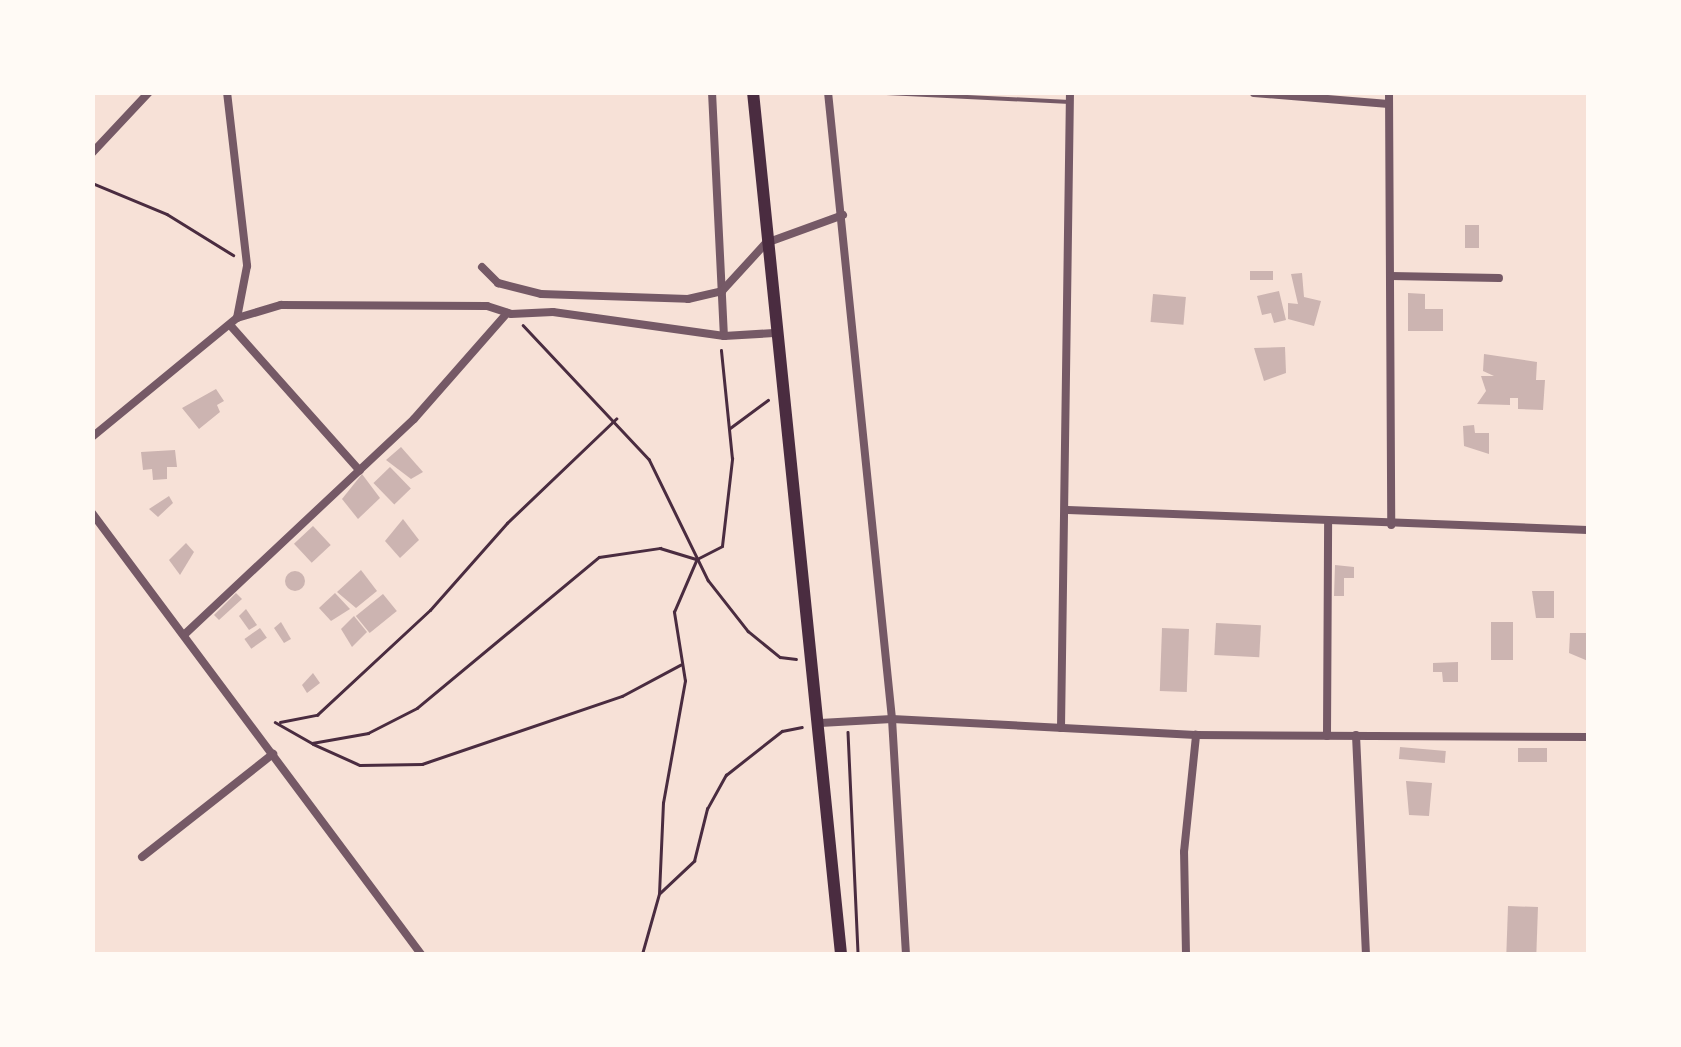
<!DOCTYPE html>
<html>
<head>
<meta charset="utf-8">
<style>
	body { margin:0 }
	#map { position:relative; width:1681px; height:1047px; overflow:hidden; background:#f7e1d7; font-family:Jost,sans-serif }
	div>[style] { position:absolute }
	.building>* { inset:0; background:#ccb4b1; transform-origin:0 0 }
	.round { border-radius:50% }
	.path>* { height:2.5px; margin:-1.25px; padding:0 1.25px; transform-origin:1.25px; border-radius:1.25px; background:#4a2c40 }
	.service>* { height:4px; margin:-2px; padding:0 2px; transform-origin:2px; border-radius:2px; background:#755966 }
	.minor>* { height:8px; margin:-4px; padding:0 4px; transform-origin:4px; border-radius:4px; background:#755966 }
	.trunk>* { height:12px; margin:-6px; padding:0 6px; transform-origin:6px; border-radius:6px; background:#4a2c40 }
	span { translate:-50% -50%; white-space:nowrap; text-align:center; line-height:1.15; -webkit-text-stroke:8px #fffaf5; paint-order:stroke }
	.frame { position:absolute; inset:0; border:95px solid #fffaf5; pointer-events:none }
</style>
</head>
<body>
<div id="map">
	<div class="building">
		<div style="left:1465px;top:225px;width:14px;height:23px"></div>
		<div style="left:1273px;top:271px;width:9px;height:23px;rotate:90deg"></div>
		<div style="clip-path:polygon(1302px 273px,1304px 297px,1321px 301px,1314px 326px,1288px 319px,1288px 303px,1298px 304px,1291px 274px)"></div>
		<div style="clip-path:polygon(1279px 291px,1286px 320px,1274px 323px,1271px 313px,1262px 315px,1257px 296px)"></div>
		<div style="clip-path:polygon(1408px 293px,1425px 294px,1425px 309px,1443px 309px,1443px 331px,1408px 331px)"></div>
		<div style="left:1153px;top:294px;width:33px;height:28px;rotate:5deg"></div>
		<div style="clip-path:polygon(1285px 347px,1286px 373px,1264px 381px,1254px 348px)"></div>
		<div style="clip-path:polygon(1484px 354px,1537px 362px,1536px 380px,1545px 380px,1543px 410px,1518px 409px,1518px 398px,1510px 398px,1510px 405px,1477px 404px,1486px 391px,1481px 376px,1494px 376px,1483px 371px)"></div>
		<div style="clip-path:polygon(216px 389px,224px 401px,217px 405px,220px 412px,199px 429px,182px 408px)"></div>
		<div style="clip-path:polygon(1474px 425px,1475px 433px,1489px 433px,1489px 454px,1464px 446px,1463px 426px)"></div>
		<div style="clip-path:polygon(401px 447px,423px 472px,411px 479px,386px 460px)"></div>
		<div style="clip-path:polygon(175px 450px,177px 467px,167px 467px,167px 479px,153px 480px,152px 469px,143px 470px,141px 452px)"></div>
		<div style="left:390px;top:467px;width:30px;height:23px;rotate:46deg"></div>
		<div style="clip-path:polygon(362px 474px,380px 498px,358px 519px,342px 499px)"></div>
		<div style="clip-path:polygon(169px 496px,173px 503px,158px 517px,149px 509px)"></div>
		<div style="clip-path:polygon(403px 519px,419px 540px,400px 558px,385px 541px)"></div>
		<div style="left:313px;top:526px;width:26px;height:26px;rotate:47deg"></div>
		<div style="clip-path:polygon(186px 543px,194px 552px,180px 575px,169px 560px)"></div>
		<div style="clip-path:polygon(1335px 565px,1354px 567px,1354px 578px,1344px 578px,1344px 596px,1334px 596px)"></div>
		<div style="clip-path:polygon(361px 570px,377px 591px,356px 608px,337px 592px)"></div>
		<div class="round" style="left:285px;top:571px;width:20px;height:20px"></div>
		<div style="clip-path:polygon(1532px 591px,1554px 591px,1554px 618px,1536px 618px)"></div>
		<div style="clip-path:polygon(236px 593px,242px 599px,219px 620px,214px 615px)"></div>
		<div style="clip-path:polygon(335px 593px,350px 609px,331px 621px,319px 608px)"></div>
		<div style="left:383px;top:594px;width:22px;height:35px;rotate:51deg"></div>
		<div style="clip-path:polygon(246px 609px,257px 625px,249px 630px,239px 616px)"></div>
		<div style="clip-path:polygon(354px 616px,367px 632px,352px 647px,341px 629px)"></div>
		<div style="clip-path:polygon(281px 622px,291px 639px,284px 643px,274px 628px)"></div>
		<div style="left:1491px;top:622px;width:22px;height:38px"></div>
		<div style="left:1216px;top:623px;width:45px;height:32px;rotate:3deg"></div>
		<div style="left:260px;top:628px;width:12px;height:19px;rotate:55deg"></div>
		<div style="left:1162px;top:628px;width:27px;height:63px;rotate:2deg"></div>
		<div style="clip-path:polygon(1570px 633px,1588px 633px,1588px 661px,1569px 653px)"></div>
		<div style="clip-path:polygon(1458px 662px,1458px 682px,1443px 682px,1442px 672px,1433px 672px,1433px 663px)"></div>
		<div style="clip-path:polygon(313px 673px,320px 683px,307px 693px,302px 685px)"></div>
		<div style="left:1400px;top:747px;width:46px;height:12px;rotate:5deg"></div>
		<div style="left:1518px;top:748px;width:29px;height:14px"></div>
		<div style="clip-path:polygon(1406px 781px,1432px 783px,1429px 816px,1409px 815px)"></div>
		<div style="left:1508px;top:906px;width:30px;height:48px;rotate:2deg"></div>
	</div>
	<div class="path">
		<div style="left:92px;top:183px;width:81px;rotate:22.5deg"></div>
		<div style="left:167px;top:214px;width:78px;rotate:31.8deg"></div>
		<div style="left:523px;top:325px;width:184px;rotate:46.8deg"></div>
		<div style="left:649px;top:459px;width:135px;rotate:64deg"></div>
		<div style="left:708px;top:580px;width:65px;rotate:51.9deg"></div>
		<div style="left:748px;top:631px;width:41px;rotate:39.1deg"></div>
		<div style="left:780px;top:657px;width:16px;rotate:7deg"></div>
		<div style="left:730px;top:428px;width:47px;rotate:-36.4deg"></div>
		<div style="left:275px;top:722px;width:43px;rotate:29.6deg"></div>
		<div style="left:312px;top:743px;width:57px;rotate:-10.1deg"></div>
		<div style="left:368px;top:733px;width:55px;rotate:-27deg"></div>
		<div style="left:417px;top:708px;width:236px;rotate:-39.7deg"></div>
		<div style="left:599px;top:557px;width:62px;rotate:-8.4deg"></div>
		<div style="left:660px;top:548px;width:39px;rotate:17deg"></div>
		<div style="left:697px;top:559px;width:28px;rotate:-27deg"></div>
		<div style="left:722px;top:546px;width:88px;rotate:-83.4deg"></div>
		<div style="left:732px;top:459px;width:109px;rotate:-95.8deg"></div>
		<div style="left:280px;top:722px;width:38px;rotate:-11deg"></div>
		<div style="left:317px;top:715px;width:154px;rotate:-42.9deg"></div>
		<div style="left:430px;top:610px;width:116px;rotate:-48.5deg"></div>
		<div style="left:507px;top:523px;width:151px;rotate:-43.7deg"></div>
		<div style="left:848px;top:732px;width:222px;rotate:87.4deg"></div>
		<div style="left:313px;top:744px;width:51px;rotate:24.1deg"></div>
		<div style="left:360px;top:765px;width:62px;rotate:-0.9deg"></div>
		<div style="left:422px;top:764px;width:211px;rotate:-18.8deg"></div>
		<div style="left:622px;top:696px;width:66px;rotate:-28.1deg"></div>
		<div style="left:660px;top:893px;width:47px;rotate:-43.3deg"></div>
		<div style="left:694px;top:861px;width:54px;rotate:-76deg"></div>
		<div style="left:707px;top:809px;width:39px;rotate:-61deg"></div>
		<div style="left:726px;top:775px;width:71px;rotate:-38.2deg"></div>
		<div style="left:782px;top:731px;width:20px;rotate:-11deg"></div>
		<div style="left:642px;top:954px;width:62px;rotate:-74.2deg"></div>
		<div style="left:659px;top:894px;width:91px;rotate:-87.5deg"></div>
		<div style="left:663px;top:803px;width:124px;rotate:-79.8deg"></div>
		<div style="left:685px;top:681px;width:70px;rotate:-99.1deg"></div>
		<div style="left:674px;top:612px;width:56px;rotate:-66.7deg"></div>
	</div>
	<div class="service">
		<div style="left:866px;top:92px;width:204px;rotate:2.8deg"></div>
	</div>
	<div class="minor">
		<div style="left:227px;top:92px;width:175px;rotate:83.4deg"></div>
		<div style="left:247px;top:266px;width:53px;rotate:100.9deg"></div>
		<div style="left:712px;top:92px;width:244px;rotate:87.2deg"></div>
		<div style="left:828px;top:92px;width:630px;rotate:84.17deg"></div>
		<div style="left:892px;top:719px;width:235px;rotate:86.6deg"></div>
		<div style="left:1389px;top:92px;width:433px;rotate:89.7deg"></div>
		<div style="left:1254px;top:93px;width:135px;rotate:4.7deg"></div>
		<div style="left:92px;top:153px;width:83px;rotate:-46.9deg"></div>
		<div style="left:482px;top:267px;width:23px;rotate:45deg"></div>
		<div style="left:498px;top:283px;width:44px;rotate:14.3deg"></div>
		<div style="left:541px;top:294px;width:147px;rotate:1.9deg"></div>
		<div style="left:688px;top:299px;width:35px;rotate:-13deg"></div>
		<div style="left:722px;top:291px;width:65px;rotate:-47.5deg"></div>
		<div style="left:766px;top:243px;width:82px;rotate:-20deg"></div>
		<div style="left:1391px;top:276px;width:108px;rotate:1.1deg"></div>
		<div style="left:230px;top:325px;width:195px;rotate:48.3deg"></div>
		<div style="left:92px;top:437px;width:188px;rotate:-39.4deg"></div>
		<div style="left:237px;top:318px;width:46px;rotate:-16.5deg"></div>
		<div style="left:281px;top:305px;width:206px;rotate:0.3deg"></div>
		<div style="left:487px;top:306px;width:25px;rotate:18deg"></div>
		<div style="left:511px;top:314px;width:42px;rotate:-2.7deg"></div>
		<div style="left:553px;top:312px;width:173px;rotate:8deg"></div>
		<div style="left:724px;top:336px;width:50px;rotate:-3.4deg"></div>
		<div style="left:1068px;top:510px;width:520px;rotate:2.2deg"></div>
		<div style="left:92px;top:513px;width:550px;rotate:53.28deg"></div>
		<div style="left:185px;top:634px;width:314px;rotate:-43.2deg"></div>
		<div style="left:414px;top:419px;width:141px;rotate:-48.7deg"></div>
		<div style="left:820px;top:723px;width:72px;rotate:-3.2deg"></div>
		<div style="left:892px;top:719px;width:304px;rotate:3deg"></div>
		<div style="left:1196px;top:735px;width:392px;rotate:0.3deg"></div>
		<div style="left:1061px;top:728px;width:636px;rotate:-89.19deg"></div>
		<div style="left:1356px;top:735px;width:219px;rotate:87.4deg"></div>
		<div style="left:1327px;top:736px;width:213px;rotate:-89.7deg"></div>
		<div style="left:142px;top:857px;width:167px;rotate:-38.2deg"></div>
		<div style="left:1186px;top:954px;width:102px;rotate:-91.1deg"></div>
		<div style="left:1184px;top:852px;width:118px;rotate:-84.1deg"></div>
	</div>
	<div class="trunk">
		<div style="left:753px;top:92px;width:866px;rotate:84.17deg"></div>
	</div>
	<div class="frame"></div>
</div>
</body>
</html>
